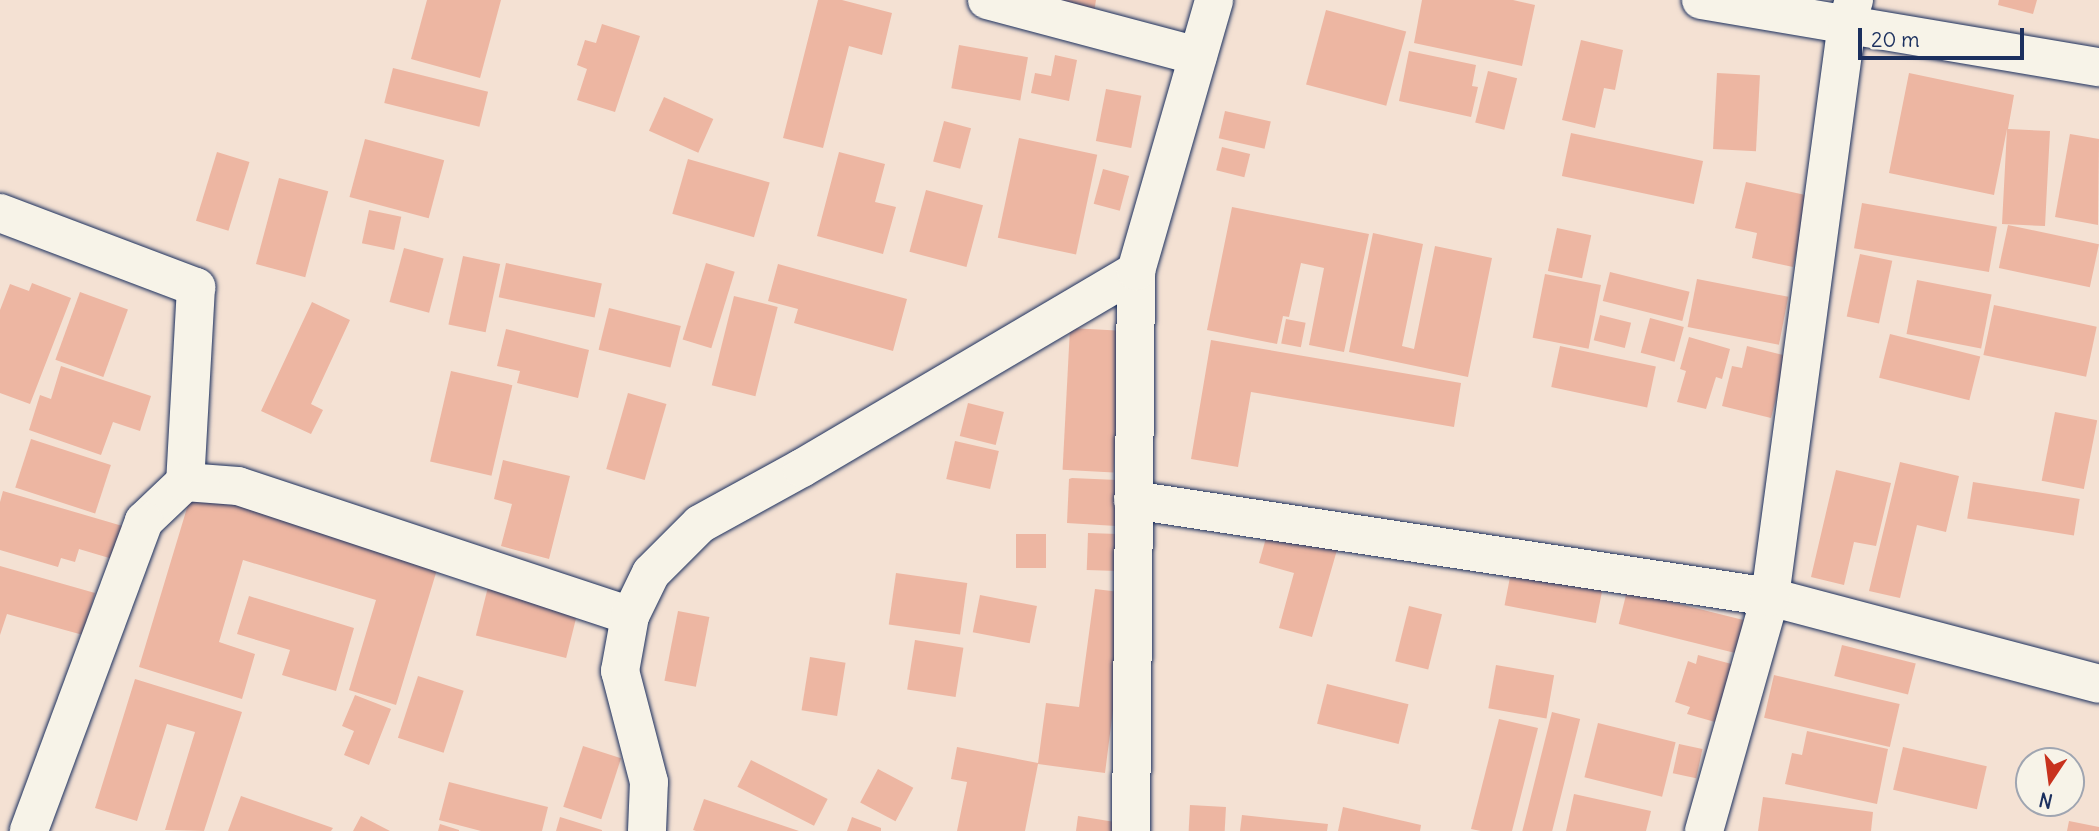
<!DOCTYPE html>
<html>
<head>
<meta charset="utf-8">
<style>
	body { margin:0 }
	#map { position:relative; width:2099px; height:831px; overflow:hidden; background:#f4e1d3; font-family:Delius,sans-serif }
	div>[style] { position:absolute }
	.building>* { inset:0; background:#edb6a2; transform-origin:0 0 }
	.roads { filter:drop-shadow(0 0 2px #1b2f5e) drop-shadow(0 0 2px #1b2f5e) }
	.street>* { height:38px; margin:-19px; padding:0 19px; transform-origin:19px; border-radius:19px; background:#f7f3e8 }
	span { translate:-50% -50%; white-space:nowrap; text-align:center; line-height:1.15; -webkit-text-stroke:5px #f7f3e8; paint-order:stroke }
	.north { position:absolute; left:2015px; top:747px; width:70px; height:70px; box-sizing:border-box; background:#f7f3e8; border:2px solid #9fa5b1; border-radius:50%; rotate:193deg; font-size:19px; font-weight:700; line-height:28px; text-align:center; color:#1b2f5e }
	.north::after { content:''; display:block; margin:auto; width:24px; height:32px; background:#c8321e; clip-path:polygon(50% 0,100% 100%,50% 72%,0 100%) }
	.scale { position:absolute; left:1858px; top:28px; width:166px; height:32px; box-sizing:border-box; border:4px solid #1b2f5e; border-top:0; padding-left:9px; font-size:21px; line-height:24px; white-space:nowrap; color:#1b2f5e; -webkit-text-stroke:5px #f7f3e8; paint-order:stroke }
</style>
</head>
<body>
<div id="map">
	<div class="building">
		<div style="clip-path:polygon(427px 0,501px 0,480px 78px,411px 59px)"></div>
		<div style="clip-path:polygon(818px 0,842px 0,892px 13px,882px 55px,849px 46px,823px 148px,783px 138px)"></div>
		<div style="clip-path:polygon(1032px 0,1096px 0,1093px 19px)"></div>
		<div style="clip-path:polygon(1422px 0,1513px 0,1535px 5px,1522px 66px,1414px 43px)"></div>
		<div style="clip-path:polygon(1999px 0,2037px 0,2033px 14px,1998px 5px)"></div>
		<div style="left:1326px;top:10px;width:83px;height:77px;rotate:15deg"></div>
		<div style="clip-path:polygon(602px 24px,640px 36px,615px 112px,577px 100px,587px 69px,577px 65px,585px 40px,596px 43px)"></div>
		<div style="clip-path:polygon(1581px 40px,1623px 50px,1615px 90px,1604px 88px,1595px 128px,1562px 120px)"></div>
		<div style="left:959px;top:45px;width:70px;height:44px;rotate:10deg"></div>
		<div style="clip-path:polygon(1409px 51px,1476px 65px,1472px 86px,1478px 87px,1471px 117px,1399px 101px)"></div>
		<div style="clip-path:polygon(1055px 55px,1077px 60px,1069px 101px,1031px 93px,1035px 73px,1051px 76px)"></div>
		<div style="left:393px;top:68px;width:98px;height:36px;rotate:14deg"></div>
		<div style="left:1488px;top:71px;width:30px;height:53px;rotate:14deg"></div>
		<div style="left:1717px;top:73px;width:43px;height:76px;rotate:3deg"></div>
		<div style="clip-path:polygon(1909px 73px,2014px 95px,2008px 129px,2050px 131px,2045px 226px,2002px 224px,2007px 129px,1994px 195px,1889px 173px)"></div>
		<div style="left:1106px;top:89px;width:36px;height:53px;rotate:11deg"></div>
		<div style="left:664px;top:97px;width:54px;height:37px;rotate:24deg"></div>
		<div style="left:1225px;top:111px;width:47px;height:28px;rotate:13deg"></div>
		<div style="left:944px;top:121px;width:28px;height:42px;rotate:15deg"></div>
		<div style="left:1571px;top:133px;width:135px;height:44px;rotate:12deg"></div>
		<div style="clip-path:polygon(2070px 134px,2099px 139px,2098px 225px,2055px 217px)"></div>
		<div style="left:1019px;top:138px;width:80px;height:102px;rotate:12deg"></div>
		<div style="left:365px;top:139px;width:82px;height:60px;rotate:15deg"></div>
		<div style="left:1222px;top:147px;width:29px;height:24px;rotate:14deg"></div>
		<div style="left:217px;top:152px;width:34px;height:72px;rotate:17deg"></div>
		<div style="clip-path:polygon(839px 152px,885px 164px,875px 202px,896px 207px,883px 254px,817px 236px)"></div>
		<div style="left:688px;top:159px;width:85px;height:57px;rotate:16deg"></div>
		<div style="left:1103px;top:169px;width:27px;height:36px;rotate:15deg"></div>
		<div style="left:279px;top:178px;width:51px;height:89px;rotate:15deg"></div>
		<div style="clip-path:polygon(1746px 182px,1810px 196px,1793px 267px,1752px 258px,1757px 233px,1735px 228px)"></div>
		<div style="left:926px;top:190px;width:59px;height:64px;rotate:15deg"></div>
		<div style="left:1862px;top:203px;width:137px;height:46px;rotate:10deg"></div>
		<div style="clip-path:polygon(1232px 207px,1369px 234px,1344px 352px,1309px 345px,1324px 268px,1301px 263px,1289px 317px,1283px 316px,1277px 344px,1207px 330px)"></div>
		<div style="left:369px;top:210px;width:33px;height:34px;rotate:12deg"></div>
		<div style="left:2008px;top:225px;width:93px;height:44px;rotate:12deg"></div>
		<div style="left:1557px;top:228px;width:35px;height:44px;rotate:12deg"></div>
		<div style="clip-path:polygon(1373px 233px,1423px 244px,1402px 346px,1414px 349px,1435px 246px,1492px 258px,1468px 377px,1349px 352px)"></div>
		<div style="left:404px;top:248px;width:41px;height:56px;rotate:15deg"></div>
		<div style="left:1860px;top:254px;width:33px;height:64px;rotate:12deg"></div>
		<div style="left:463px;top:256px;width:38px;height:70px;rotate:12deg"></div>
		<div style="left:506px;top:263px;width:98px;height:35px;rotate:12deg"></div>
		<div style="left:706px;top:263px;width:30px;height:80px;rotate:17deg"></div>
		<div style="clip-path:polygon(778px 264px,907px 299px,893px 351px,794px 323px,798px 309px,768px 301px)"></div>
		<div style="left:1610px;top:272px;width:82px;height:30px;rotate:14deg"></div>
		<div style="left:1545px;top:274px;width:57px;height:65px;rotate:11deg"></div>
		<div style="left:1697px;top:279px;width:93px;height:49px;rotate:11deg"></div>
		<div style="left:1917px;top:280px;width:76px;height:55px;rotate:11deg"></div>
		<div style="clip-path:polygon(32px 283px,71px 298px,30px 404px,0 393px,0 310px,10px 284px,29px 291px)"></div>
		<div style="left:80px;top:292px;width:51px;height:72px;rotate:20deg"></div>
		<div style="left:734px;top:296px;width:45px;height:92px;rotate:14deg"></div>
		<div style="clip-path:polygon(312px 302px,350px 320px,311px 404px,323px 410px,311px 434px,261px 411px)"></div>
		<div style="left:1994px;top:305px;width:105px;height:51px;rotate:12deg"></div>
		<div style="left:609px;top:308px;width:74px;height:43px;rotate:14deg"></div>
		<div style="left:1600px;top:315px;width:32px;height:26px;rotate:14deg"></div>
		<div style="left:1650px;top:318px;width:35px;height:36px;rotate:15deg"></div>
		<div style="left:1286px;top:319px;width:20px;height:25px;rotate:11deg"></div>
		<div style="left:1070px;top:328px;width:51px;height:142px;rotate:3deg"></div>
		<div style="clip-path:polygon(506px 329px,589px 350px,578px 398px,517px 383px,520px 371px,497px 366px)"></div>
		<div style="left:1890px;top:334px;width:93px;height:45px;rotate:14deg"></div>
		<div style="clip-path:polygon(1689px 337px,1730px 349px,1722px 379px,1716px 377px,1706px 409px,1677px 402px,1686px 371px,1680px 369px)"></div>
		<div style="clip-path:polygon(1211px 340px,1461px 383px,1454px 427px,1251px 392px,1238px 467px,1191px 459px)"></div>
		<div style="left:1560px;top:346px;width:98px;height:42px;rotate:12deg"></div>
		<div style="clip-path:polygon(1747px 346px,1787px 356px,1771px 418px,1722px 406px,1732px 366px,1742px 368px)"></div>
		<div style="clip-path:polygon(61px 366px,151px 396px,140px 431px,113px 422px,101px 455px,29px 430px,40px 395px,51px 399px)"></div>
		<div style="left:451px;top:371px;width:63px;height:93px;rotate:13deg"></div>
		<div style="left:628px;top:393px;width:40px;height:79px;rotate:16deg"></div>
		<div style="left:968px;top:403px;width:37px;height:34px;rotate:14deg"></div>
		<div style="left:2055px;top:412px;width:43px;height:70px;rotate:11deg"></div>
		<div style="left:31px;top:439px;width:84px;height:51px;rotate:18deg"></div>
		<div style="left:955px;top:441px;width:45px;height:39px;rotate:13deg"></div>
		<div style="clip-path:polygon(503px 460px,570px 476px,549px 559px,501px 546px,512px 504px,494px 499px)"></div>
		<div style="clip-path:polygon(1900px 462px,1959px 476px,1946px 532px,1917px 525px,1900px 598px,1869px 591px)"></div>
		<div style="clip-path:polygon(1836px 470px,1891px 483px,1876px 546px,1854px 542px,1844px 585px,1811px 577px)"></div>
		<div style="clip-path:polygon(1072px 478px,1117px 480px,1116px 526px,1067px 523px,1069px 479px)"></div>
		<div style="left:1973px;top:482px;width:108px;height:37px;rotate:9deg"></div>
		<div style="clip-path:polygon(193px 488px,439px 563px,396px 705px,349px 690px,376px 600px,243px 560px,219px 642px,255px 654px,242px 699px,139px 667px)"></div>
		<div style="clip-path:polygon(3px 491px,126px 527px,116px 560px,79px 549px,75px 562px,61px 558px,58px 567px,0 550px,0 502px)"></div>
		<div style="clip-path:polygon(1268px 531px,1337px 550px,1312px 637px,1279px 628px,1294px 573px,1259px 563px)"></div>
		<div style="left:1088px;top:533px;width:30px;height:37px;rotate:2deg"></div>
		<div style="left:1046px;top:534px;width:34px;height:30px;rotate:90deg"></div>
		<div style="clip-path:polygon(0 566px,95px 593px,83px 635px,7px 614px,0 635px)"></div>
		<div style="left:1512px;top:567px;width:93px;height:39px;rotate:11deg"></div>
		<div style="left:896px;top:573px;width:72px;height:52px;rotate:8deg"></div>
		<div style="left:488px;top:587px;width:93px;height:50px;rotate:14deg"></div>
		<div style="clip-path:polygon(1095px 589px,1128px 593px,1105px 773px,1038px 764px,1025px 831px,957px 831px,967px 782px,951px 779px,957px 747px,1038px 763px,1046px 703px,1079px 707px)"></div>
		<div style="left:1627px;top:591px;width:121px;height:34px;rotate:14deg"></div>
		<div style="left:980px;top:595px;width:58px;height:38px;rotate:11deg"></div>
		<div style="clip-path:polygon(249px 596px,354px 628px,336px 691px,282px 675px,290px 650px,237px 634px)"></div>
		<div style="left:1409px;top:606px;width:34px;height:57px;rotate:14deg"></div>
		<div style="left:678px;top:611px;width:32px;height:71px;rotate:11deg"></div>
		<div style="left:915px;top:640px;width:49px;height:50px;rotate:9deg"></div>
		<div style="left:1842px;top:645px;width:76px;height:32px;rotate:14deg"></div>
		<div style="clip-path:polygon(1698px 655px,1739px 666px,1722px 724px,1687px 714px,1690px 707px,1675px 702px,1688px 661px,1696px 664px)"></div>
		<div style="left:810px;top:657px;width:36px;height:54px;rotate:9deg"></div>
		<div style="left:1496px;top:665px;width:59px;height:44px;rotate:10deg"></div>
		<div style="left:1774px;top:675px;width:129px;height:44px;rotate:13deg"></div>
		<div style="left:418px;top:676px;width:48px;height:65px;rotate:18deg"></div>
		<div style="clip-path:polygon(135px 679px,242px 712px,204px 831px,165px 830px,195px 732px,167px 724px,137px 821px,95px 808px)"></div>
		<div style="left:1327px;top:684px;width:84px;height:41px;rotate:14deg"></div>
		<div style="clip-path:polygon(355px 695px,391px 709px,369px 765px,344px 755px,354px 731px,342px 726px)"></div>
		<div style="left:1552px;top:712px;width:29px;height:123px;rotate:14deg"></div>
		<div style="clip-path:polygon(1499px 719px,1538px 728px,1512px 831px,1481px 831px,1471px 829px)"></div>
		<div style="left:1598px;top:723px;width:80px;height:56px;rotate:14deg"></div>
		<div style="clip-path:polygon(1807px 731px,1888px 749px,1877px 804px,1785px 784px,1792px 753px,1802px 755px)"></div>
		<div style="left:1679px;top:744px;width:24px;height:30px;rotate:12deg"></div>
		<div style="left:583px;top:746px;width:40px;height:64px;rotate:18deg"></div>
		<div style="left:1903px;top:747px;width:86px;height:44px;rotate:13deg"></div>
		<div style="left:751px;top:760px;width:86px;height:30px;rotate:27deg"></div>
		<div style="left:878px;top:769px;width:40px;height:38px;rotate:28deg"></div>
		<div style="clip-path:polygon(449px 782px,548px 807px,542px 831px,481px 831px,439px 820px)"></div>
		<div style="clip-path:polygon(1574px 794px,1651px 811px,1646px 831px,1566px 831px)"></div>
		<div style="clip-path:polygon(241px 796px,333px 828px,331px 831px,228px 831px)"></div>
		<div style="clip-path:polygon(1763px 797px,1873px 812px,1871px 831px,1758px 831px)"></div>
		<div style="clip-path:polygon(704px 799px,799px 831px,696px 831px,693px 830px)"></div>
		<div style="left:1190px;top:805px;width:36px;height:26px;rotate:3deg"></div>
		<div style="clip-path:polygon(1343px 807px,1421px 825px,1420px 831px,1338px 831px)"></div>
		<div style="clip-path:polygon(1242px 815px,1328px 824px,1327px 831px,1240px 831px)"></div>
		<div style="clip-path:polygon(361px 816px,390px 831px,353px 831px)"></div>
		<div style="clip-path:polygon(1078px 816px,1121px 823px,1119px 831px,1076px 831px)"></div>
		<div style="clip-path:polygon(560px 817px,602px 830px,602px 831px,556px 831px)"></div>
		<div style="clip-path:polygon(852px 817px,881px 828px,881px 831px,847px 831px)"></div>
		<div style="clip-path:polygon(2069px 821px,2099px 827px,2099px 831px,2067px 831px)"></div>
		<div style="clip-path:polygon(440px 824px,459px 830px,459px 831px,438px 831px)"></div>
	</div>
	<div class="roads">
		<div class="street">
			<div style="left:987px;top:0;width:218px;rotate:14.9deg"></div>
			<div style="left:1701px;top:0;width:404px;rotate:9.6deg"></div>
			<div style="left:0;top:213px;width:210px;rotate:20.7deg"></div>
			<div style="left:196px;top:287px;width:195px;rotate:93.2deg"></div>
			<div style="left:185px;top:482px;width:57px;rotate:136.4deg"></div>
			<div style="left:144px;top:521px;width:331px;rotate:110.4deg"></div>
			<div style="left:185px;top:482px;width:53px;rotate:4.3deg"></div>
			<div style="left:238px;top:486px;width:413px;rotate:18.3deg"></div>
			<div style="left:1133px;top:500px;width:644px;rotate:8.66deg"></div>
			<div style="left:1770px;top:597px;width:340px;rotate:14.8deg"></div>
			<div style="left:647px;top:831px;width:49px;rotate:-87.7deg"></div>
			<div style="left:649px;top:782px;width:115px;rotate:-104.6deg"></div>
			<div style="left:620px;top:671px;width:56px;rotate:-79.7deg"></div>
			<div style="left:630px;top:616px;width:48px;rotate:-64deg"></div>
			<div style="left:651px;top:573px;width:69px;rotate:-45deg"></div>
			<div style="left:700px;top:524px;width:116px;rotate:-28.8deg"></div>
			<div style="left:802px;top:468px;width:388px;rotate:-30.5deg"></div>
			<div style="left:1131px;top:831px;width:560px;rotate:-89.49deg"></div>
			<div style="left:1136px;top:271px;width:282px;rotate:-73.9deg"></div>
			<div style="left:1704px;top:831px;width:243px;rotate:-74.2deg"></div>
			<div style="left:1770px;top:597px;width:579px;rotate:-82.36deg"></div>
			<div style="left:1847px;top:23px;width:24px;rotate:-73deg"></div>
		</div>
	</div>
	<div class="north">N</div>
	<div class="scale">20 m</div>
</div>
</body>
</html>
